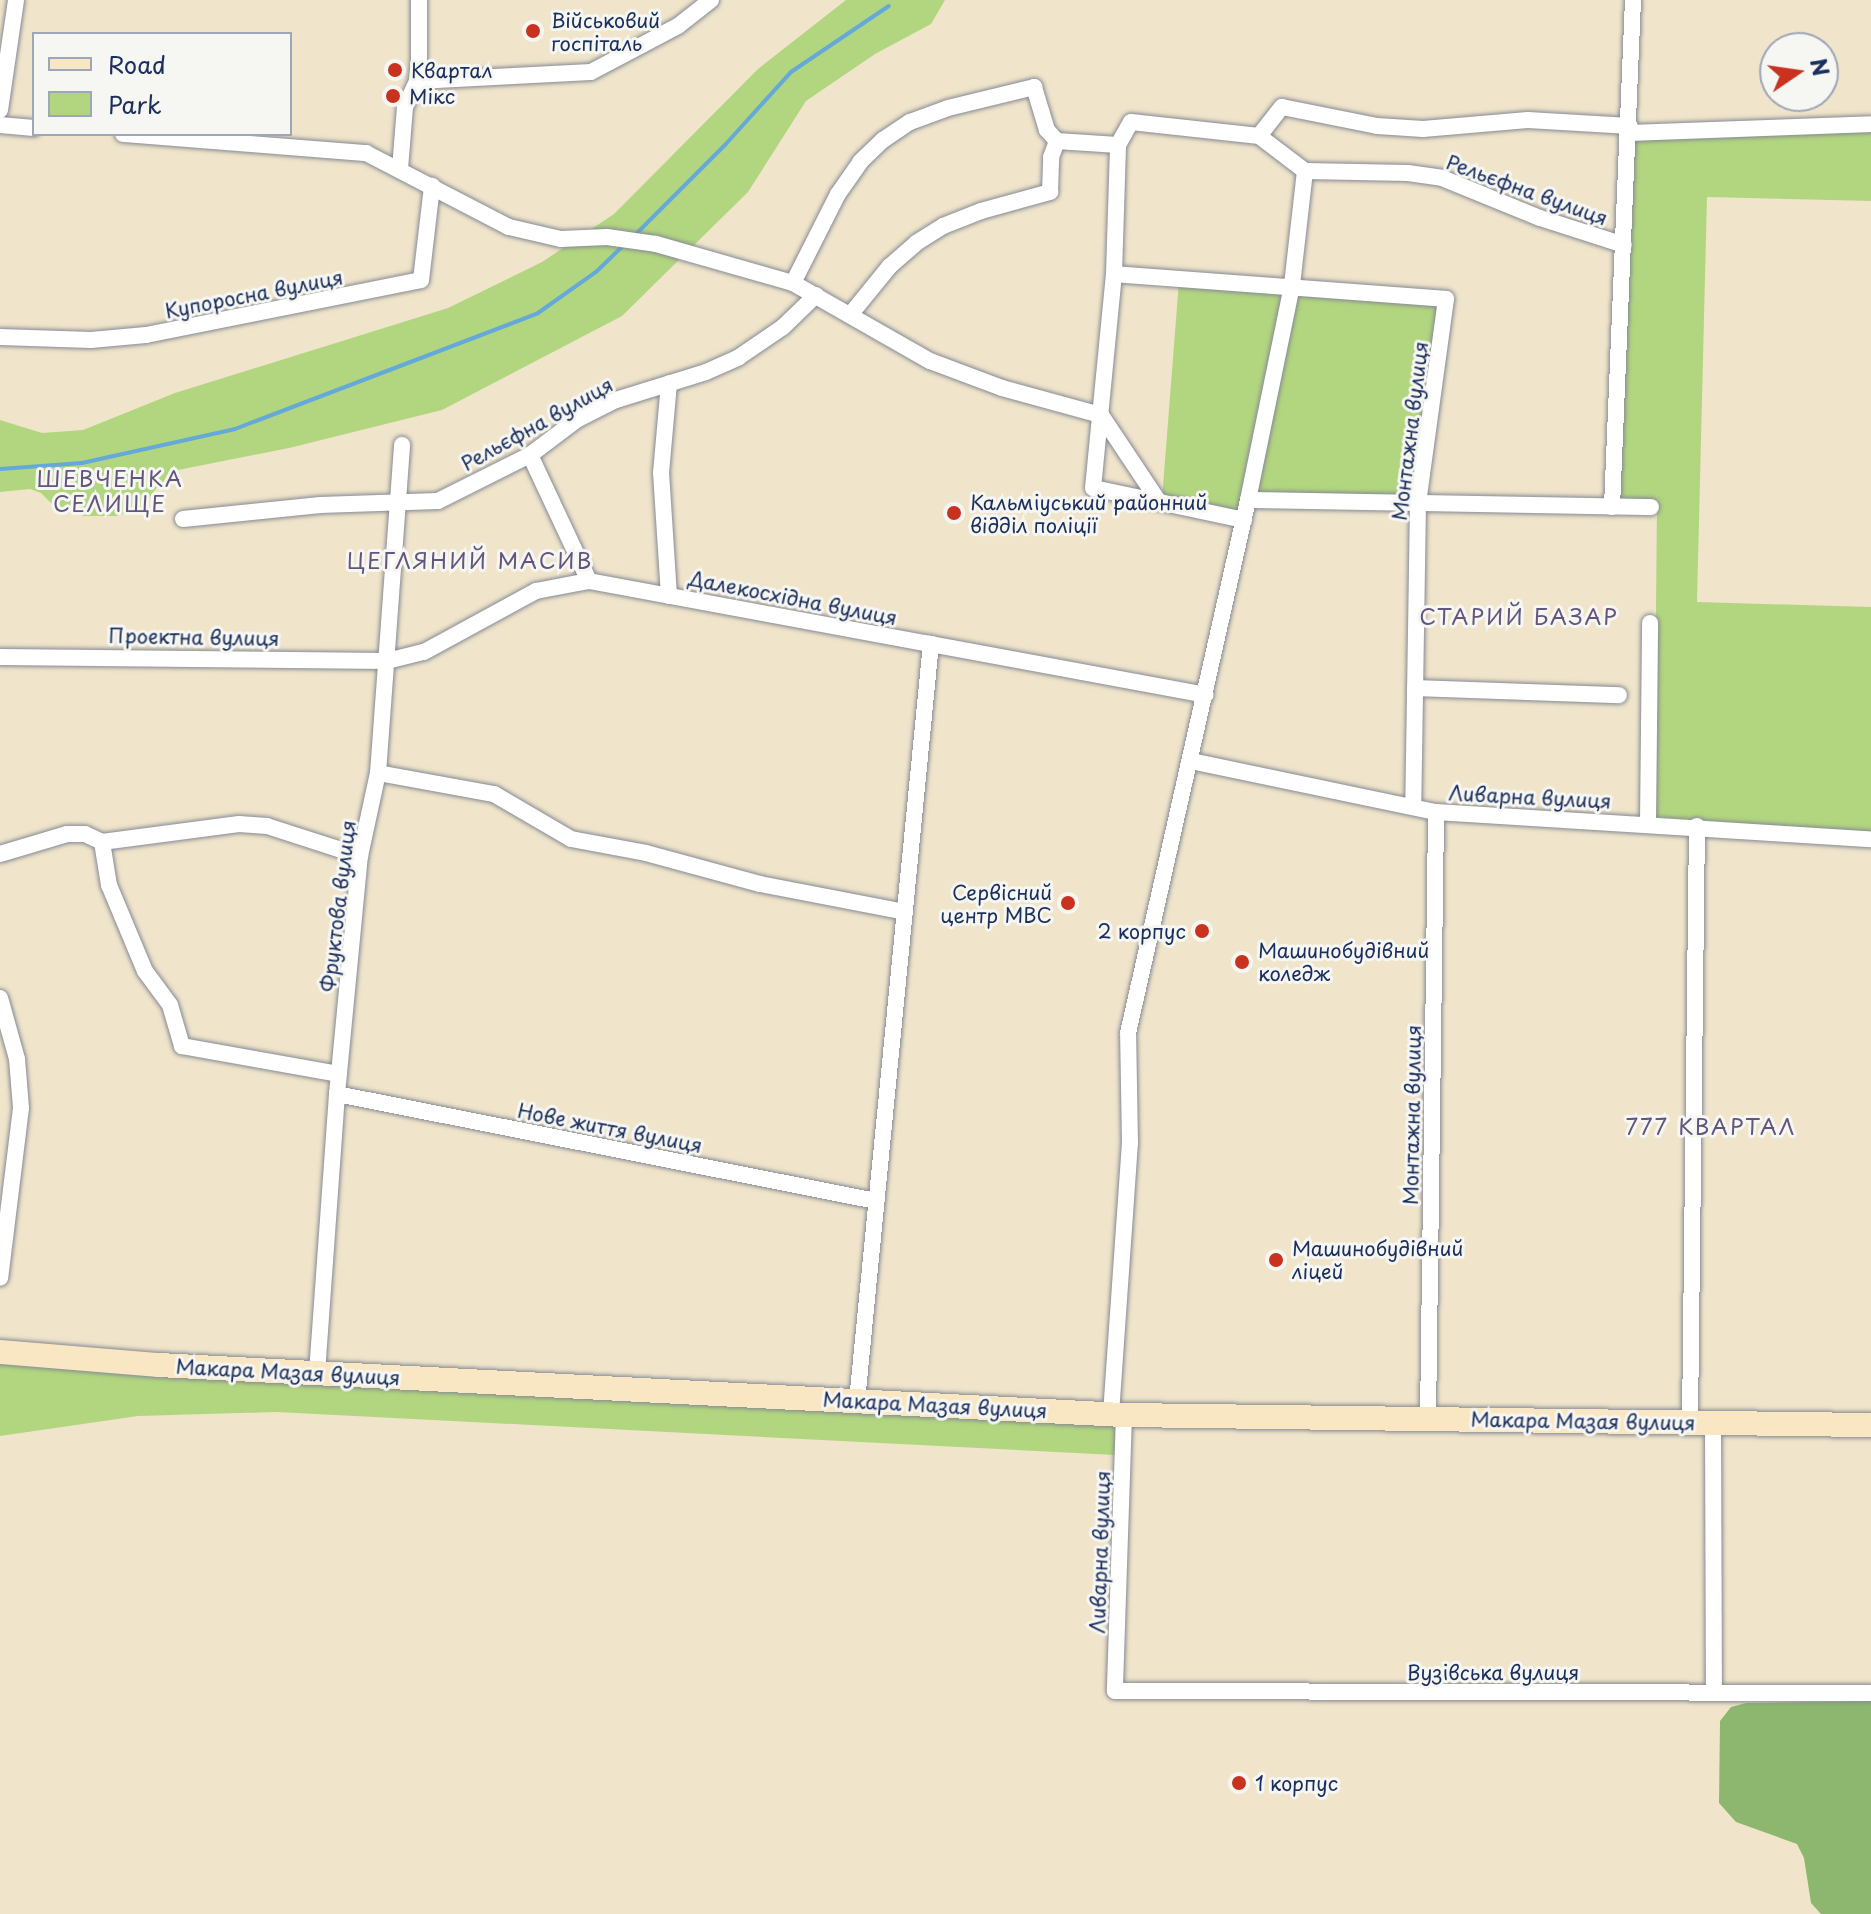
<!DOCTYPE html>
<html>
<head>
<meta charset="utf-8">
<style>
	body { margin:0 }
	#map { position:relative; width:1871px; height:1914px; overflow:hidden; background:#f0e5cb; font-family:"Playpen Sans",sans-serif }
	div>[style] { position:absolute }
	.green>* { inset:0; background:#b2d67f }
	.forest>* { inset:0; background:#8db76e }
	.stream>* { height:4px; margin:-2px; padding:0 2px; transform-origin:2px; border-radius:2px; background:#64a9d9 }
	.roads { filter:drop-shadow(0 0 2px #868a94) drop-shadow(0 0 2px #868a94) }
	.street>* { height:16px; margin:-8px; padding:0 8px; transform-origin:8px; border-radius:8px; background:#fff }
	.secondary>* { height:24px; margin:-12px; padding:0 12px; transform-origin:12px; border-radius:12px; background:#f9e7c3 }
	.dots>* { width:22px; height:22px; translate:-50% -50%; box-sizing:border-box; border:4px solid #f6f6f2; border-radius:50% }
	span { translate:-50% -50%; white-space:nowrap; text-align:center; line-height:1.15; -webkit-text-stroke:6px #f6f6f2; paint-order:stroke }
	.poi-label { font-size:20px; color:#1b2f5e }
	.left { translate:0 -50%; text-align:left }
	.right { translate:-100% -50%; text-align:right }
	.street-label { font-size:20px; color:#1b2f5e }
	.neighbourhood-label { font-size:22px; color:#63557e; letter-spacing:2px }
	.legend { position:absolute; left:32px; top:32px; width:260px; height:104px; box-sizing:border-box; background:#f6f6f2; border:2px solid #9ea6b7; margin:0; padding:10px 14px; list-style:none; font-size:24px; color:#1b2f5e }
	.legend li { display:flex; align-items:center; gap:16px; height:40px }
	.legend b { width:40px; border:2px solid #9ea6b7 }
	.north { position:absolute; left:1759px; top:32px; width:80px; height:80px; box-sizing:border-box; background:#f6f6f2; border:2px solid #9ea6b7; border-radius:50%; rotate:77deg; font-size:22px; font-weight:700; line-height:32px; text-align:center; color:#1b2f5e }
	.north::after { content:''; display:block; margin:auto; width:28px; height:36px; background:#c8321e; clip-path:polygon(50% 0,100% 100%,50% 72%,0 100%) }
</style>
</head>
<body>
<div id="map">
	<div class="green">
		<div style="clip-path:polygon(846px 0,945px 0,931px 24px,875px 54px,806px 101px,748px 192px,622px 316px,442px 410px,289px 448px,178px 470px,158px 486px,142px 507px,116px 516px,84px 516px,55px 507px,41px 493px,30px 489px,0 492px,0 420px,42px 433px,83px 430px,175px 393px,448px 308px,542px 262px,614px 214px,758px 69px)"></div>
		<div style="clip-path:polygon(1871px 132px,1871px 201px,1707px 197px,1697px 602px,1871px 607px,1871px 832px,1654px 817px,1657px 503px,1617px 501px,1635px 139px)"></div>
		<div style="clip-path:polygon(1179px 281px,1288px 288px,1241px 516px,1162px 499px)"></div>
		<div style="clip-path:polygon(1294px 288px,1443px 302px,1416px 500px,1252px 498px)"></div>
		<div style="clip-path:polygon(0 1356px,1116px 1418px,1115px 1455px,277px 1412px,138px 1416px,0 1436px)"></div>
	</div>
	<div class="forest">
		<div style="clip-path:polygon(1871px 1701px,1871px 1914px,1821px 1914px,1811px 1903px,1804px 1858px,1797px 1844px,1736px 1822px,1719px 1803px,1720px 1721px,1731px 1707px,1746px 1703px)"></div>
	</div>
	<div class="stream">
		<div style="left:634px;top:236px;width:129px;rotate:-45deg"></div>
		<div style="left:725px;top:145px;width:98px;rotate:-47.9deg"></div>
		<div style="left:791px;top:72px;width:118px;rotate:-34deg"></div>
		<div style="left:0;top:469px;width:82px;rotate:-4.2deg"></div>
		<div style="left:82px;top:463px;width:157px;rotate:-12.5deg"></div>
		<div style="left:235px;top:429px;width:324px;rotate:-20.9deg"></div>
		<div style="left:538px;top:313px;width:72px;rotate:-35.4deg"></div>
		<div style="left:597px;top:271px;width:37px;rotate:-44deg"></div>
	</div>
	<div class="roads">
		<div class="street">
			<div style="left:417px;top:81px;width:174px;rotate:-3deg"></div>
			<div style="left:591px;top:72px;width:98px;rotate:-27.9deg"></div>
			<div style="left:678px;top:26px;width:42px;rotate:-38.2deg"></div>
			<div style="left:0;top:110px;width:111px;rotate:-81.7deg"></div>
			<div style="left:0;top:125px;width:34px;rotate:5deg"></div>
			<div style="left:1630px;top:133px;width:241px;rotate:-2.1deg"></div>
			<div style="left:123px;top:134px;width:244px;rotate:4.5deg"></div>
			<div style="left:366px;top:153px;width:161px;rotate:27.4deg"></div>
			<div style="left:509px;top:227px;width:53px;rotate:13deg"></div>
			<div style="left:561px;top:239px;width:46px;rotate:-2.5deg"></div>
			<div style="left:607px;top:237px;width:49px;rotate:8.1deg"></div>
			<div style="left:656px;top:244px;width:142px;rotate:15.9deg"></div>
			<div style="left:793px;top:283px;width:158px;rotate:29.7deg"></div>
			<div style="left:930px;top:361px;width:77px;rotate:20.6deg"></div>
			<div style="left:1002px;top:388px;width:103px;rotate:15.3deg"></div>
			<div style="left:1259px;top:136px;width:37px;rotate:-52deg"></div>
			<div style="left:1282px;top:107px;width:97px;rotate:11.3deg"></div>
			<div style="left:1377px;top:126px;width:46px;rotate:3.7deg"></div>
			<div style="left:1423px;top:129px;width:105px;rotate:-4.9deg"></div>
			<div style="left:1528px;top:120px;width:102px;rotate:3.4deg"></div>
			<div style="left:400px;top:169px;width:62px;rotate:-85.4deg"></div>
			<div style="left:405px;top:107px;width:29px;rotate:-65deg"></div>
			<div style="left:417px;top:81px;width:21px;rotate:-85deg"></div>
			<div style="left:419px;top:60px;width:60px;rotate:-90deg"></div>
			<div style="left:1114px;top:274px;width:333px;rotate:4.3deg"></div>
			<div style="left:1446px;top:299px;width:206px;rotate:97.8deg"></div>
			<div style="left:1418px;top:503px;width:304px;rotate:90.9deg"></div>
			<div style="left:793px;top:283px;width:100px;rotate:-63.2deg"></div>
			<div style="left:838px;top:194px;width:39px;rotate:-55deg"></div>
			<div style="left:860px;top:162px;width:32px;rotate:-44deg"></div>
			<div style="left:883px;top:140px;width:32px;rotate:-34deg"></div>
			<div style="left:910px;top:122px;width:40px;rotate:-20.2deg"></div>
			<div style="left:948px;top:108px;width:89px;rotate:-13.7deg"></div>
			<div style="left:1034px;top:87px;width:45px;rotate:73.2deg"></div>
			<div style="left:1047px;top:130px;width:15px;rotate:48deg"></div>
			<div style="left:1057px;top:141px;width:61px;rotate:3.8deg"></div>
			<div style="left:850px;top:315px;width:63px;rotate:-50.8deg"></div>
			<div style="left:890px;top:266px;width:35px;rotate:-41deg"></div>
			<div style="left:916px;top:243px;width:32px;rotate:-32deg"></div>
			<div style="left:943px;top:226px;width:41px;rotate:-21.5deg"></div>
			<div style="left:981px;top:211px;width:72px;rotate:-15.4deg"></div>
			<div style="left:1050px;top:192px;width:35px;rotate:-88deg"></div>
			<div style="left:1051px;top:157px;width:17px;rotate:-69deg"></div>
			<div style="left:0;top:337px;width:91px;rotate:1.9deg"></div>
			<div style="left:91px;top:340px;width:55px;rotate:-5.2deg"></div>
			<div style="left:146px;top:335px;width:280px;rotate:-11.3deg"></div>
			<div style="left:421px;top:280px;width:95px;rotate:-83.3deg"></div>
			<div style="left:1101px;top:415px;width:105px;rotate:56.3deg"></div>
			<div style="left:530px;top:455px;width:139px;rotate:64.9deg"></div>
			<div style="left:1248px;top:500px;width:403px;rotate:1deg"></div>
			<div style="left:1612px;top:507px;width:507px;rotate:-87.63deg"></div>
			<div style="left:183px;top:519px;width:138px;rotate:-5.8deg"></div>
			<div style="left:320px;top:505px;width:118px;rotate:-1.9deg"></div>
			<div style="left:438px;top:501px;width:103px;rotate:-26.6deg"></div>
			<div style="left:530px;top:455px;width:60px;rotate:-36.9deg"></div>
			<div style="left:578px;top:419px;width:42px;rotate:-26.6deg"></div>
			<div style="left:616px;top:400px;width:94px;rotate:-17.3deg"></div>
			<div style="left:706px;top:372px;width:36px;rotate:-24deg"></div>
			<div style="left:739px;top:357px;width:53px;rotate:-34.3deg"></div>
			<div style="left:783px;top:327px;width:46px;rotate:-44.1deg"></div>
			<div style="left:1244px;top:520px;width:154px;rotate:-168deg"></div>
			<div style="left:1093px;top:488px;width:215px;rotate:-84.4deg"></div>
			<div style="left:1114px;top:274px;width:129px;rotate:-88.2deg"></div>
			<div style="left:1118px;top:145px;width:26px;rotate:-61deg"></div>
			<div style="left:1131px;top:122px;width:129px;rotate:6.2deg"></div>
			<div style="left:1259px;top:136px;width:58px;rotate:37.3deg"></div>
			<div style="left:1305px;top:171px;width:103px;rotate:1.1deg"></div>
			<div style="left:1408px;top:173px;width:34px;rotate:8deg"></div>
			<div style="left:1442px;top:178px;width:106px;rotate:22.2deg"></div>
			<div style="left:1540px;top:218px;width:88px;rotate:17.8deg"></div>
			<div style="left:669px;top:596px;width:123px;rotate:-93.7deg"></div>
			<div style="left:661px;top:473px;width:90px;rotate:-84.9deg"></div>
			<div style="left:0;top:657px;width:387px;rotate:0.6deg"></div>
			<div style="left:387px;top:661px;width:38px;rotate:-14deg"></div>
			<div style="left:424px;top:652px;width:128px;rotate:-28.6deg"></div>
			<div style="left:536px;top:591px;width:54px;rotate:-10.7deg"></div>
			<div style="left:589px;top:581px;width:627px;rotate:10.47deg"></div>
			<div style="left:1415px;top:688px;width:204px;rotate:2deg"></div>
			<div style="left:1191px;top:761px;width:250px;rotate:11.8deg"></div>
			<div style="left:1436px;top:812px;width:436px;rotate:3.6deg"></div>
			<div style="left:378px;top:773px;width:118px;rotate:10.3deg"></div>
			<div style="left:494px;top:794px;width:89px;rotate:30.3deg"></div>
			<div style="left:571px;top:839px;width:76px;rotate:10.6deg"></div>
			<div style="left:646px;top:853px;width:118px;rotate:15.2deg"></div>
			<div style="left:760px;top:884px;width:148px;rotate:10.9deg"></div>
			<div style="left:1648px;top:823px;width:200px;rotate:-89.4deg"></div>
			<div style="left:102px;top:842px;width:44px;rotate:80.8deg"></div>
			<div style="left:109px;top:885px;width:93px;rotate:67.3deg"></div>
			<div style="left:145px;top:971px;width:42px;rotate:53.7deg"></div>
			<div style="left:170px;top:1005px;width:43px;rotate:73.7deg"></div>
			<div style="left:182px;top:1046px;width:159px;rotate:10.1deg"></div>
			<div style="left:0;top:854px;width:70px;rotate:-16.6deg"></div>
			<div style="left:67px;top:834px;width:18px"></div>
			<div style="left:85px;top:834px;width:19px;rotate:25deg"></div>
			<div style="left:102px;top:842px;width:138px;rotate:-7.5deg"></div>
			<div style="left:239px;top:824px;width:28px;rotate:4deg"></div>
			<div style="left:267px;top:826px;width:98px;rotate:17.9deg"></div>
			<div style="left:0;top:998px;width:63px;rotate:74.4deg"></div>
			<div style="left:17px;top:1059px;width:49px;rotate:85.3deg"></div>
			<div style="left:21px;top:1108px;width:171px;rotate:97deg"></div>
			<div style="left:337px;top:1094px;width:550px;rotate:11.23deg"></div>
			<div style="left:317px;top:1373px;width:280px;rotate:-85.9deg"></div>
			<div style="left:337px;top:1094px;width:239px;rotate:-84.5deg"></div>
			<div style="left:360px;top:856px;width:85px;rotate:-77.8deg"></div>
			<div style="left:378px;top:773px;width:329px;rotate:-85.8deg"></div>
			<div style="left:857px;top:1401px;width:761px;rotate:-84.42deg"></div>
			<div style="left:1111px;top:1414px;width:272px;rotate:-86deg"></div>
			<div style="left:1130px;top:1143px;width:110px;rotate:-91deg"></div>
			<div style="left:1128px;top:1033px;width:546px;rotate:-77.31deg"></div>
			<div style="left:1248px;top:500px;width:219px;rotate:-78.4deg"></div>
			<div style="left:1292px;top:285px;width:115px;rotate:-83.5deg"></div>
			<div style="left:1124px;top:1415px;width:276px;rotate:91.9deg"></div>
			<div style="left:1115px;top:1691px;width:756px;rotate:0.15deg"></div>
			<div style="left:1428px;top:1419px;width:607px;rotate:-89.24deg"></div>
			<div style="left:1690px;top:1422px;width:596px;rotate:-89.33deg"></div>
			<div style="left:1713px;top:1423px;width:270px;rotate:89.8deg"></div>
		</div>
		<div class="secondary">
			<div style="left:0;top:1352px;width:160px;rotate:4.7deg"></div>
			<div style="left:159px;top:1365px;width:966px;rotate:2.97deg"></div>
			<div style="left:1124px;top:1415px;width:747px;rotate:0.77deg"></div>
		</div>
	</div>
	<div class="dots">
		<div style="left:533px;top:31px;background:#c8321e"></div>
		<div style="left:395px;top:70px;background:#c8321e"></div>
		<div style="left:393px;top:96px;background:#c8321e"></div>
		<div style="left:954px;top:513px;background:#c8321e"></div>
		<div style="left:1068px;top:903px;background:#c8321e"></div>
		<div style="left:1202px;top:931px;background:#c8321e"></div>
		<div style="left:1242px;top:962px;background:#c8321e"></div>
		<div style="left:1276px;top:1260px;background:#c8321e"></div>
		<div style="left:1239px;top:1783px;background:#c8321e"></div>
	</div>
	<div class="poi-label">
		<span class="left" style="left:551px;top:32px">Військовий<br>госпіталь</span>
		<span class="left" style="left:411px;top:70px">Квартал</span>
		<span class="left" style="left:409px;top:96px">Мікс</span>
		<span class="left" style="left:970px;top:514px">Кальміуський районний<br>відділ поліції</span>
		<span class="right" style="left:1052px;top:904px">Сервісний<br>центр МВС</span>
		<span class="right" style="left:1186px;top:931px">2 корпус</span>
		<span class="left" style="left:1258px;top:962px">Машинобудівний<br>коледж</span>
		<span class="left" style="left:1292px;top:1260px">Машинобудівний<br>ліцей</span>
		<span class="left" style="left:1255px;top:1783px">1 корпус</span>
	</div>
	<div class="street-label">
		<span style="left:1527px;top:190px;rotate:20deg">Рельєфна вулиця</span>
		<span style="left:254px;top:294px;rotate:-11deg">Купоросна вулиця</span>
		<span style="left:537px;top:424px;rotate:-29deg">Рельєфна вулиця</span>
		<span style="left:1410px;top:431px;rotate:-83deg">Монтажна вулиця</span>
		<span style="left:793px;top:598px;rotate:11deg">Далекосхідна вулиця</span>
		<span style="left:194px;top:637px;rotate:1deg">Проектна вулиця</span>
		<span style="left:1530px;top:797px;rotate:3deg">Ливарна вулиця</span>
		<span style="left:338px;top:906px;rotate:-83deg">Фруктова вулиця</span>
		<span style="left:1412px;top:1115px;rotate:-89deg">Монтажна вулиця</span>
		<span style="left:610px;top:1128px;rotate:11deg">Нове життя вулиця</span>
		<span style="left:288px;top:1372px;rotate:3deg">Макара Мазая вулиця</span>
		<span style="left:935px;top:1405px;rotate:3deg">Макара Мазая вулиця</span>
		<span style="left:1583px;top:1421px;rotate:1deg">Макара Мазая вулиця</span>
		<span style="left:1100px;top:1552px;rotate:-88deg">Ливарна вулиця</span>
		<span style="left:1493px;top:1672px">Вузівська вулиця</span>
	</div>
	<div class="neighbourhood-label">
		<span style="left:110px;top:490px">ШЕВЧЕНКА<br>СЕЛИЩЕ</span>
		<span style="left:470px;top:560px">ЦЕГЛЯНИЙ МАСИВ</span>
		<span style="left:1519px;top:616px">СТАРИЙ БАЗАР</span>
		<span style="left:1711px;top:1126px">777 КВАРТАЛ</span>
	</div>
	<ul class="legend">
	<li><b style="height:10px;background:#f9e7c3"></b>Road</li>
	<li><b style="height:22px;background:#b2d67f"></b>Park</li>
	</ul>
	<div class="north">N</div>
</div>
</body>
</html>
